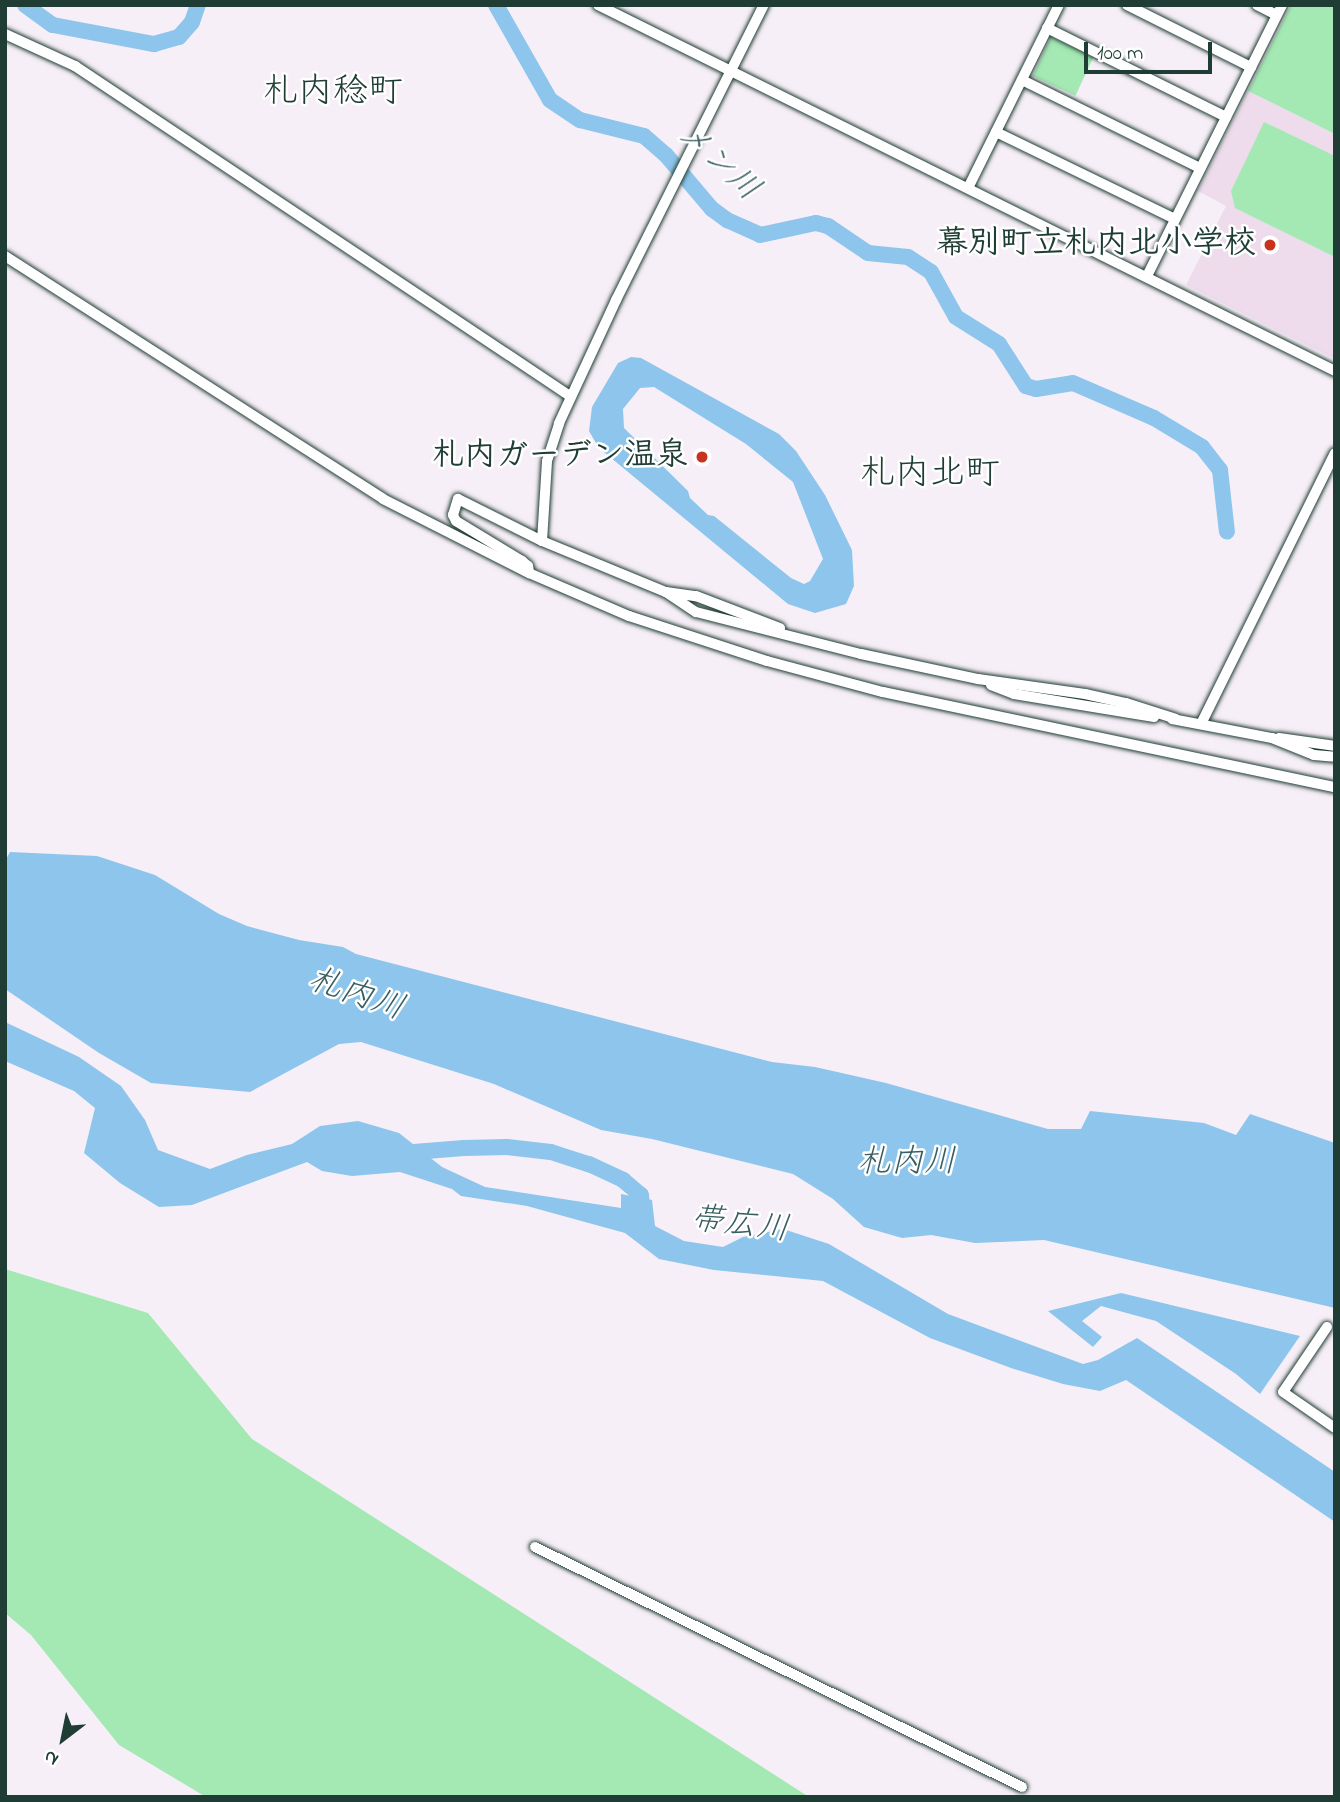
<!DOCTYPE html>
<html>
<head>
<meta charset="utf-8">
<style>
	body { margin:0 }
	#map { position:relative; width:1340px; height:1802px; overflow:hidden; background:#f7eff7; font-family:"Indie Flower","Klee One",sans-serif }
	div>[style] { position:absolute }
	.built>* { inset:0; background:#eedced }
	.green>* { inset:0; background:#a4e9b4; transform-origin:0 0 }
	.water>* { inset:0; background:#8dc5ec }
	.river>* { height:16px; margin:-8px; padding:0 8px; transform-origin:8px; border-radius:8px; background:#8dc5ec }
	.roads { filter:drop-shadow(0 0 2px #1f3d34) drop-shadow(0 0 2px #1f3d34) }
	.minor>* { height:10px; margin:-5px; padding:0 5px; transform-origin:5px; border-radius:5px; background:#fff }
	.dots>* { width:19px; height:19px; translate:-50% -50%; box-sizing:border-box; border:4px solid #fff; border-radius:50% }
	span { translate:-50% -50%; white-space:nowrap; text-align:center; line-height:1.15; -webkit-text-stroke:5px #fff; paint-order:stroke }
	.poi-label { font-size:32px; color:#1f3d34; font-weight:700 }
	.right { translate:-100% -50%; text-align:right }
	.water-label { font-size:33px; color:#3a5f62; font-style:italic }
	.quarter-label { font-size:35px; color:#1f3d34 }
	.frame { position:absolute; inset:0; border:7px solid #1f3d34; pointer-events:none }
	.north { position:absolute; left:28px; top:1704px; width:70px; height:70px; -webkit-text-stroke:5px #fff; paint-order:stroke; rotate:212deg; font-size:19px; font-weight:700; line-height:28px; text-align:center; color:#1f3d34 }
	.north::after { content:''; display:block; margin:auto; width:24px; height:32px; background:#1f3d34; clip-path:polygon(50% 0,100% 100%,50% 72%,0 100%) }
	.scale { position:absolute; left:1084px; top:42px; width:128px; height:32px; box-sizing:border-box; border:4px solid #1f3d34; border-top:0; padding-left:9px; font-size:21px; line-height:24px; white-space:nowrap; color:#1f3d34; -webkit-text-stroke:5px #fff; paint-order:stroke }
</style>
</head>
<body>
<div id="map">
	<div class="built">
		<div style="clip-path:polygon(1248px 91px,1335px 134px,1335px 359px,1186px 285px,1226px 206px,1198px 191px)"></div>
	</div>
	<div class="green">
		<div style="clip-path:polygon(1291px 5px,1335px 5px,1335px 134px,1248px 91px)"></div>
		<div style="left:1051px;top:37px;width:47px;height:43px;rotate:25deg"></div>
		<div style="clip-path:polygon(1264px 122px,1335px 156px,1335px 257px,1235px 208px,1231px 191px)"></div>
		<div style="clip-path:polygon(5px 1269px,148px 1313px,252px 1439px,809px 1797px,206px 1797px,119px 1745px,31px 1635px,5px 1613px)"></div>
	</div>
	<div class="water">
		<div style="clip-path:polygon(evenodd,631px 357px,641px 358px,779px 434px,796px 451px,825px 495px,852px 550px,854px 586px,846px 604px,815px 613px,788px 604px,599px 448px,589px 431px,592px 407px,618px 363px,631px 357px,654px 387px,746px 444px,793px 482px,823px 559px,810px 581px,804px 584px,791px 578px,714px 516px,708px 515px,690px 498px,688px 491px,624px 428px,623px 409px,640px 388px,654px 387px)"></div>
		<div style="clip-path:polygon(10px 852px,97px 856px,155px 875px,219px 914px,247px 926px,299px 940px,343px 947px,356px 954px,772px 1062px,815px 1067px,886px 1083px,1048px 1129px,1081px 1129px,1090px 1111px,1204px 1123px,1236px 1135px,1250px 1114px,1335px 1143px,1335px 1308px,1044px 1240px,975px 1243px,931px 1235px,902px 1238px,864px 1227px,833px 1199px,793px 1174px,652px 1139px,601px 1130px,494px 1084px,361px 1042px,339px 1044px,250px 1092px,151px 1083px,99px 1053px,5px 989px,5px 861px)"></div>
		<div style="clip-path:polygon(5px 1022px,79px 1057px,121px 1086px,145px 1120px,158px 1150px,210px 1169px,247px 1155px,292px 1144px,320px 1126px,358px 1121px,399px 1133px,442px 1167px,485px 1187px,621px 1208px,621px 1194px,652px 1200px,655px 1226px,684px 1241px,723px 1247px,743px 1237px,783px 1229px,829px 1244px,948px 1314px,1083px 1364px,1098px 1360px,1137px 1338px,1335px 1472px,1335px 1522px,1126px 1380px,1100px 1391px,1063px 1384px,1011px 1368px,930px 1338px,823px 1281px,714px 1270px,659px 1259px,625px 1233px,527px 1206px,461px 1196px,452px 1189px,400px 1172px,352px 1176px,322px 1171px,307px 1162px,192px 1205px,159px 1207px,120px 1183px,84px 1153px,95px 1108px,74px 1091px,5px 1061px)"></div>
		<div style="clip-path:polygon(1121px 1293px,1300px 1336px,1260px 1394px,1236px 1374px,1156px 1321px,1101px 1306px,1082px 1321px,1102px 1337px,1093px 1347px,1048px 1311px)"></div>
	</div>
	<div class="river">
		<div style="left:25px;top:5px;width:34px;rotate:36deg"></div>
		<div style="left:53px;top:25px;width:103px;rotate:10.7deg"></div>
		<div style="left:154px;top:44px;width:26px;rotate:-16deg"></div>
		<div style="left:179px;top:37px;width:20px;rotate:-49deg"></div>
		<div style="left:192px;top:22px;width:18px;rotate:-71deg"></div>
		<div style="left:496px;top:5px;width:109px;rotate:60.4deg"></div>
		<div style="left:550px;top:100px;width:36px;rotate:34deg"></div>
		<div style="left:580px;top:120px;width:66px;rotate:14deg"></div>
		<div style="left:644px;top:136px;width:29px;rotate:41deg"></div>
		<div style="left:666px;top:155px;width:71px;rotate:49.6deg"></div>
		<div style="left:712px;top:209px;width:19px;rotate:36deg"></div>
		<div style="left:727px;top:220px;width:36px;rotate:24deg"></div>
		<div style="left:760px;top:235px;width:57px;rotate:-12.1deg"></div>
		<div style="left:816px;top:223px;width:12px;rotate:14deg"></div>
		<div style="left:828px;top:226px;width:48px;rotate:34deg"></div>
		<div style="left:868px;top:253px;width:40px;rotate:5.7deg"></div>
		<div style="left:908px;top:257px;width:27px;rotate:33deg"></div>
		<div style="left:931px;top:272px;width:51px;rotate:60.9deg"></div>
		<div style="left:956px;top:317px;width:51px;rotate:32.1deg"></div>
		<div style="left:999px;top:344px;width:50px;rotate:57.3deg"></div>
		<div style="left:1026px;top:386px;width:10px;rotate:17deg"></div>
		<div style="left:1036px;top:389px;width:37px;rotate:-9deg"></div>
		<div style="left:1073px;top:383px;width:88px;rotate:23.4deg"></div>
		<div style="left:1154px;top:418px;width:56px;rotate:31.1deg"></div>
		<div style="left:1202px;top:447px;width:29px;rotate:52deg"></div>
		<div style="left:1220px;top:470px;width:62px;rotate:83.6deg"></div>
		<div style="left:401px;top:1153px;width:63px;rotate:-4.5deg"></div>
		<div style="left:464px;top:1148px;width:43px;rotate:-1.3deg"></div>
		<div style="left:507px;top:1147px;width:44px;rotate:6.5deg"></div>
		<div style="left:551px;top:1152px;width:40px;rotate:18deg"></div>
		<div style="left:589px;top:1164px;width:38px;rotate:25deg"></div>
		<div style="left:623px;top:1180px;width:23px;rotate:40deg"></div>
		<div style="left:641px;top:1195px;width:23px;rotate:85deg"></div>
	</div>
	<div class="roads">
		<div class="minor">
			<div style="left:598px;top:5px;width:823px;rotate:26.41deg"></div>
			<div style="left:1127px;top:5px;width:139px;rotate:26.6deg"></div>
			<div style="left:1257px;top:5px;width:22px;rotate:27deg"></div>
			<div style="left:1047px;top:28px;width:200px;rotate:26.4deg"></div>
			<div style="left:5px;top:34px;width:77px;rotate:24.6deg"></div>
			<div style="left:75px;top:66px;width:595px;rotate:33.69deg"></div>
			<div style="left:1022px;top:80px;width:199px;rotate:26.3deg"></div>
			<div style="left:996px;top:132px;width:199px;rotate:25.9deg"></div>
			<div style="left:968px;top:188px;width:204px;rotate:-63.6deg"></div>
			<div style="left:5px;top:256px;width:449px;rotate:32.7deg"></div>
			<div style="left:383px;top:499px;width:164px;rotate:26.9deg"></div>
			<div style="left:529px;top:573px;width:109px;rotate:23.3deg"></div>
			<div style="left:629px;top:616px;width:145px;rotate:18.1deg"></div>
			<div style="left:767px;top:661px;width:120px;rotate:15deg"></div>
			<div style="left:883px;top:692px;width:462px;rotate:11.9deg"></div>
			<div style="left:1147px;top:276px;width:303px;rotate:-63.5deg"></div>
			<div style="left:542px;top:541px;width:80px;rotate:-86.4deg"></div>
			<div style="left:547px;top:461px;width:40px;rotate:-72deg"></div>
			<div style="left:559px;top:423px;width:136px;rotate:-65.1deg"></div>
			<div style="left:616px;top:300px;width:330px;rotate:-63.4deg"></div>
			<div style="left:529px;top:572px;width:6px;rotate:-99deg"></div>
			<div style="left:528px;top:566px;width:8px;rotate:-140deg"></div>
			<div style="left:522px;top:561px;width:77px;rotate:-148.8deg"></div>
			<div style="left:456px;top:521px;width:7px;rotate:-117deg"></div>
			<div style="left:453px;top:515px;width:17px;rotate:-73deg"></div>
			<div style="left:458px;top:499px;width:94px;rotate:26.6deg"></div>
			<div style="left:542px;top:541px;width:134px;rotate:22.4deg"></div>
			<div style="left:666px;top:592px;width:36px;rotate:34deg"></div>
			<div style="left:696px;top:612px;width:170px;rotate:14.3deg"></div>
			<div style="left:861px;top:654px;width:120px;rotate:12.1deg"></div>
			<div style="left:978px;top:679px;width:108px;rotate:8deg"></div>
			<div style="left:1085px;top:694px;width:42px;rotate:12.4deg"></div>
			<div style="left:1126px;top:703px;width:52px;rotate:17.7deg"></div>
			<div style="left:666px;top:592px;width:30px;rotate:8deg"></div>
			<div style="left:696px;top:596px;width:90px;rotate:20.9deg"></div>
			<div style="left:991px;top:685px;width:25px;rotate:21deg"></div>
			<div style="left:1014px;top:694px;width:142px;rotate:9.3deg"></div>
			<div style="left:1172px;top:719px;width:102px;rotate:10.8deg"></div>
			<div style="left:1272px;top:738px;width:45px;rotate:22deg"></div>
			<div style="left:1314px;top:755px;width:21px;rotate:5deg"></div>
			<div style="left:1201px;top:724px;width:302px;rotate:-63.7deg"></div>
			<div style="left:1279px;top:738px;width:57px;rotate:8.1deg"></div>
			<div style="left:1327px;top:1327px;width:78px;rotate:124.1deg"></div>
			<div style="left:1283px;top:1392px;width:63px;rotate:34.7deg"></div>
			<div style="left:535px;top:1547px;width:543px;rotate:26.23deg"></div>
		</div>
	</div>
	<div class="dots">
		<div style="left:1270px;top:245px;background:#c8321e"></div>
		<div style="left:702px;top:457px;background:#c8321e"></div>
	</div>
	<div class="poi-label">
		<span class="right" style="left:1256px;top:245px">幕別町立札内北小学校</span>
		<span class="right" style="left:688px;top:457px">札内ガーデン温泉</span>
	</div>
	<div class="water-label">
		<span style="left:717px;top:163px;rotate:42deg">メン川</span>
		<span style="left:356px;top:996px;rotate:19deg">札内川</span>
		<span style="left:907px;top:1164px">札内川</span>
		<span style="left:740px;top:1226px;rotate:7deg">帯広川</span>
	</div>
	<div class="quarter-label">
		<span style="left:333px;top:93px">札内稔町</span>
		<span style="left:930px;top:475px">札内北町</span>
	</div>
	<div class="frame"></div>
	<div class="north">N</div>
	<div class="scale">100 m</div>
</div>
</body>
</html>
